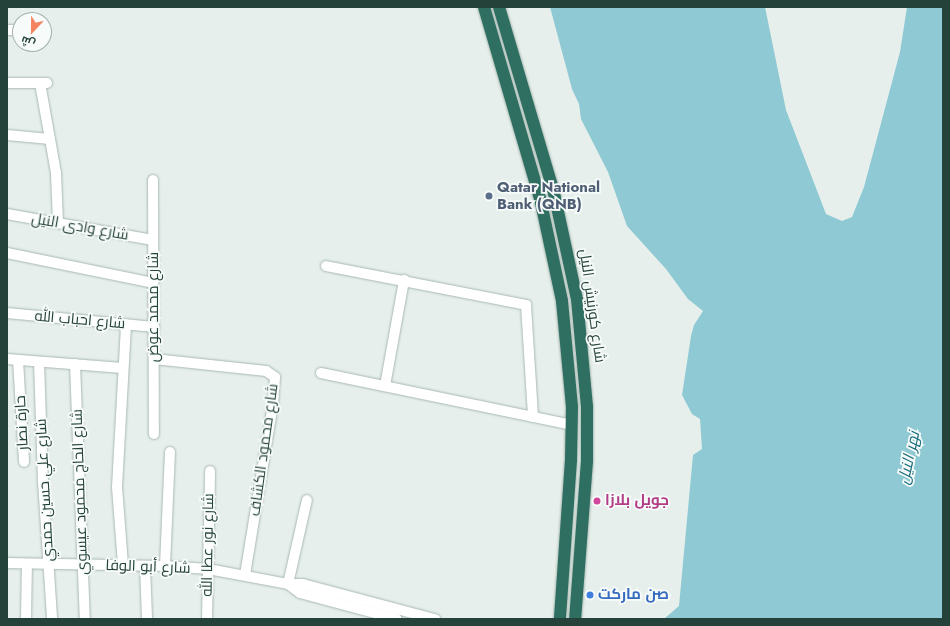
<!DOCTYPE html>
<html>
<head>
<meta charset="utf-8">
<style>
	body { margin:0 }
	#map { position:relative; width:950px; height:626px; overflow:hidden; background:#e6efeb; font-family:Jost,Cairo,sans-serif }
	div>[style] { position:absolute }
	.water>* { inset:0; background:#8ec9d4 }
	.roads { filter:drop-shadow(0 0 1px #a8b8b2) drop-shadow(0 0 1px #a8b8b2) }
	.minor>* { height:10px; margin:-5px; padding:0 5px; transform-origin:5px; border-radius:5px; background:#fff }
	.highway>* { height:12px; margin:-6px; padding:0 6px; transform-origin:6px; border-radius:6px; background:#2f6f62 }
	.dots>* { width:11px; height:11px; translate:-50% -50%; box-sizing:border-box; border:2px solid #f7fbf9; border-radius:50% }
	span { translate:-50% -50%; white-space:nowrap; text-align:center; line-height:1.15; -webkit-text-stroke:3.5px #f7fbf9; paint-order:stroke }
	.service-label { font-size:15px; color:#4e5e75; font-weight:700 }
	.left { translate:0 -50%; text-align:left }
	.street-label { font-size:15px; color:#24423a }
	.hotel-label { font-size:15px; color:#b23c85; font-weight:700 }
	.shop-label { font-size:15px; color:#366cbe; font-weight:700 }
	.water-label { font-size:16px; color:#1c6f80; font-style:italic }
	.frame { position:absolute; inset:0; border:8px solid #24423a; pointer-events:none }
	.north { position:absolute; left:12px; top:12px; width:40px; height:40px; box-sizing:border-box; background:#f7fbf9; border:1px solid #a3b1ad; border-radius:50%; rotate:202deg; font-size:11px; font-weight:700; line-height:16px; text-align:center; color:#24423a }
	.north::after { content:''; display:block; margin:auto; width:14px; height:18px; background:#f4845f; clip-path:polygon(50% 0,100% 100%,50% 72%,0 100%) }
</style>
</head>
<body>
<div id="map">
	<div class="water">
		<div style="clip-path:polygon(550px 7px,765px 7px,786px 110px,826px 214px,842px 221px,852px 217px,864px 187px,900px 52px,907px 7px,943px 7px,943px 619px,664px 619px,679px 606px,693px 455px,702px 449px,700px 419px,692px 414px,682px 395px,691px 336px,694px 325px,703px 311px,688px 299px,666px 269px,627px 226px,608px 172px,581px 119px,579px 104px,572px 89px)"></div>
	</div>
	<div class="roads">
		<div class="minor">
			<div style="left:7px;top:30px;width:13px"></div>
			<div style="left:7px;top:83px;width:40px"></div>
			<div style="left:40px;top:83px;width:91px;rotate:79.9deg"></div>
			<div style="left:56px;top:173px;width:50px;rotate:87.7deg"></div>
			<div style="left:7px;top:135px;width:43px;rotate:5.3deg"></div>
			<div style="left:153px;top:180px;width:254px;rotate:89.8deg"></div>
			<div style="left:7px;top:214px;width:148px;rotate:10.1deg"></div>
			<div style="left:7px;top:253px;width:149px;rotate:11.6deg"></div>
			<div style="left:326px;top:266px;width:204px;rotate:11deg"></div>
			<div style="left:526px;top:305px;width:112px;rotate:86.4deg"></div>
			<div style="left:7px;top:313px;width:148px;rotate:5.4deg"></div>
			<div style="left:7px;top:359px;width:116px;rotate:4.4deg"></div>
			<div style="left:154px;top:359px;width:113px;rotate:6.1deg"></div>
			<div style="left:266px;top:371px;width:11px;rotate:34deg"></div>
			<div style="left:275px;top:377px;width:27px;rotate:94deg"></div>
			<div style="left:273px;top:404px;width:173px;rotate:99.3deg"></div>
			<div style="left:18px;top:360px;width:102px;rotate:86.6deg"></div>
			<div style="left:39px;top:362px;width:120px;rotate:88.1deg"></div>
			<div style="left:43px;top:482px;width:137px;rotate:86.2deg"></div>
			<div style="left:75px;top:364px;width:255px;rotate:87.8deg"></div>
			<div style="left:321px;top:373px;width:256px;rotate:11.7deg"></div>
			<div style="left:385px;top:386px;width:108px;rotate:-79.8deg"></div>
			<div style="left:7px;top:563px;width:158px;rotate:1.1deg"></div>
			<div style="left:165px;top:566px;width:43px;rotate:4deg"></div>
			<div style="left:208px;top:569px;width:81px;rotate:10.6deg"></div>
			<div style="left:288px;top:584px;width:15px"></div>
			<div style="left:303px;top:584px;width:137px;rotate:14.9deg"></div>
			<div style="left:123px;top:565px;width:78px;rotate:-94.4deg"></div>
			<div style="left:117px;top:487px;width:163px;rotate:-86.8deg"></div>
			<div style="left:145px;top:566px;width:53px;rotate:87.8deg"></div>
			<div style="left:165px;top:566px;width:114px;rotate:-87.5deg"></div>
			<div style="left:288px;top:584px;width:15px;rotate:37deg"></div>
			<div style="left:300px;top:593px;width:100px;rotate:15deg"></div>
			<div style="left:288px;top:584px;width:86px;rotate:-77.3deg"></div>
			<div style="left:26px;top:619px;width:55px;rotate:-89deg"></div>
			<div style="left:207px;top:619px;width:148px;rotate:-88.8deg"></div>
		</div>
		<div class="highway">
			<div style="left:484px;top:7px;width:199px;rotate:73.7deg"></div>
			<div style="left:540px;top:198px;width:105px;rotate:77.9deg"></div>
			<div style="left:562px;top:301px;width:106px;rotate:84.6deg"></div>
			<div style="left:572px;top:407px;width:53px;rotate:91.1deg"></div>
			<div style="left:571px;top:460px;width:159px;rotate:94deg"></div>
			<div style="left:499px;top:7px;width:194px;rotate:73.5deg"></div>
			<div style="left:554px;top:193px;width:108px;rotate:77.8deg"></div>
			<div style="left:577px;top:299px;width:108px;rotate:84.7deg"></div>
			<div style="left:587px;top:407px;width:54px;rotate:90deg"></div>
			<div style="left:587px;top:461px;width:158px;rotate:94.3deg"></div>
		</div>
	</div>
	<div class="dots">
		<div style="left:489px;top:196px;background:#5c6f8a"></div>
		<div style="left:597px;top:501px;background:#d1479c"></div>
		<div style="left:590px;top:595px;background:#3f7fe0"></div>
	</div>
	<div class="service-label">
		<span class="left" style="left:497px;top:196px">Qatar National<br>Bank (QNB)</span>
	</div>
	<div class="street-label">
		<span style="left:80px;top:227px;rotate:10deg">شارع وادى النيل</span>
		<span style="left:592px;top:306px;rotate:82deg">شارع كورنيش النيل</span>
		<span style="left:154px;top:307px;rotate:-90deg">شارع محمد عوض</span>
		<span style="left:80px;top:320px;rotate:5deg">شارع احباب الله</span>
		<span style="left:22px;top:423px;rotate:-93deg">حارة نصار</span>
		<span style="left:264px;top:450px;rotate:-82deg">شارع محمود الكشاف</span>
		<span style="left:45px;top:490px;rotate:-93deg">شارع علي حسين حمدي</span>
		<span style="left:80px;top:492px;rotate:-92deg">شارع الحاج محمود عيسوي</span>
		<span style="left:208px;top:545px;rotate:-89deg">شارع نور عطا الله</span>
		<span style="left:148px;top:567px;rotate:2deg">شارع أبو الوفا</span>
	</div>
	<div class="hotel-label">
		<span class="left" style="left:605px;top:501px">جويل بلازا</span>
	</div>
	<div class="shop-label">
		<span class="left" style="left:598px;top:595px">صن ماركت</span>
	</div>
	<div class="water-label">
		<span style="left:909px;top:458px;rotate:-78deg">نهر النيل</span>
	</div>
	<div class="frame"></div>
	<div class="north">ش</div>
</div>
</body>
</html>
